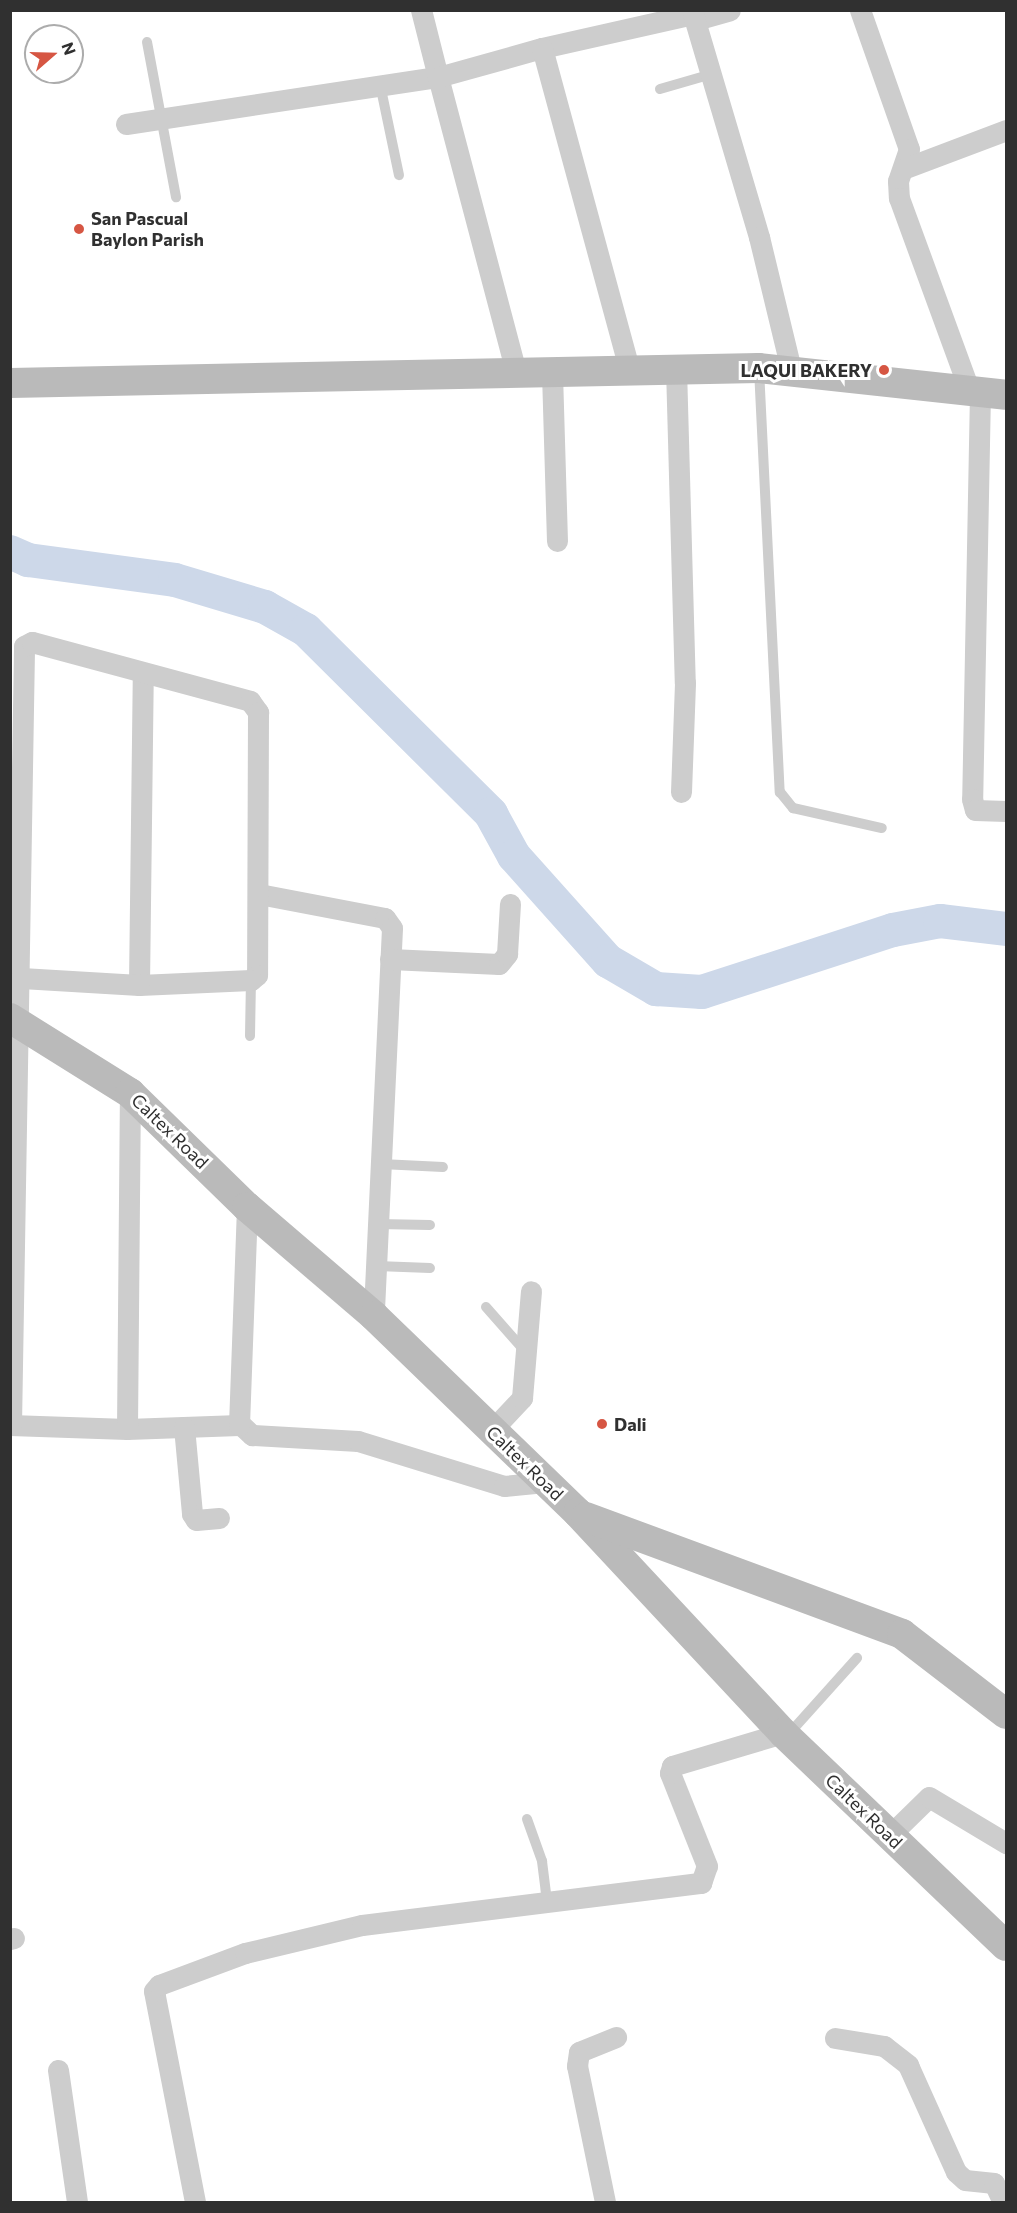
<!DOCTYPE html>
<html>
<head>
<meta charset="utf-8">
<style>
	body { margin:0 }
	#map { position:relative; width:1017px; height:2213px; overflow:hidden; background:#fff; font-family:Commissioner,sans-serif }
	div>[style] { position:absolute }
	.river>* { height:34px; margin:-17px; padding:0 17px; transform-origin:17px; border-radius:17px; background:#cdd8e9 }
	.lane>* { height:10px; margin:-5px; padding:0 5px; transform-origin:5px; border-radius:5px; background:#cdcdcd }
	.street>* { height:21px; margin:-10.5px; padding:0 10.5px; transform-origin:10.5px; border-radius:10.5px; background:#cdcdcd }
	.secondary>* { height:30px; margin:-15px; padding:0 15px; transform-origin:15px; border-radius:15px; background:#bababa }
	.dots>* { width:16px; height:16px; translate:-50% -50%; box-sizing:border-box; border:3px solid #fff; border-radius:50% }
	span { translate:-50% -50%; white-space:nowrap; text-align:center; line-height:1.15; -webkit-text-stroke:6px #fff; paint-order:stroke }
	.poi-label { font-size:18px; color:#303030; font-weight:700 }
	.left { translate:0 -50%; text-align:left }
	.right { translate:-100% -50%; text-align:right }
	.street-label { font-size:18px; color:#303030 }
	.frame { position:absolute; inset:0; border:12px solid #303030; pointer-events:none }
	.north { position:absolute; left:24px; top:24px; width:60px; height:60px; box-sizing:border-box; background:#fff; border:2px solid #acacac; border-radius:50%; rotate:70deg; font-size:16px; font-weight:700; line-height:24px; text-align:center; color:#303030 }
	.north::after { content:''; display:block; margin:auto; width:21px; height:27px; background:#d65643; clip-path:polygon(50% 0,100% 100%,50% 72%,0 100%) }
</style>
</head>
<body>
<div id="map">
	<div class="river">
		<div style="left:10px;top:552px;width:20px;rotate:24deg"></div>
		<div style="left:28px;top:560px;width:148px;rotate:7.7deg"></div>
		<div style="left:175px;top:580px;width:94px;rotate:16.7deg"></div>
		<div style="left:265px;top:607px;width:47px;rotate:29.3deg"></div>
		<div style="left:306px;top:630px;width:261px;rotate:44.8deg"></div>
		<div style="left:491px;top:814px;width:48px;rotate:61.3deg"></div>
		<div style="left:514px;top:856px;width:141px;rotate:48.2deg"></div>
		<div style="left:608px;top:961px;width:56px;rotate:30.3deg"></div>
		<div style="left:656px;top:989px;width:46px;rotate:3.7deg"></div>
		<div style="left:702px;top:992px;width:201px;rotate:-18deg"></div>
		<div style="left:893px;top:930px;width:48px;rotate:-10.8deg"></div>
		<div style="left:940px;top:921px;width:66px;rotate:6.9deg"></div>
	</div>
	<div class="lane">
		<div style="left:147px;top:42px;width:158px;rotate:79.4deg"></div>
		<div style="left:381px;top:89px;width:88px;rotate:78.2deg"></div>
		<div style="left:660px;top:89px;width:54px;rotate:-16.1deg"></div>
		<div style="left:759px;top:369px;width:424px;rotate:87.2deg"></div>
		<div style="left:780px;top:792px;width:21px;rotate:51deg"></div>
		<div style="left:793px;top:808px;width:91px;rotate:12.7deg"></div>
		<div style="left:250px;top:1036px;width:56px;rotate:-89deg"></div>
		<div style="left:381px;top:1164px;width:62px;rotate:2.8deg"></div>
		<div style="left:378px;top:1224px;width:52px;rotate:1.1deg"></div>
		<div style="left:377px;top:1266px;width:53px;rotate:2.2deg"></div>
		<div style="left:486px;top:1307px;width:56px;rotate:48.6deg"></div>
		<div style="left:787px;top:1736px;width:105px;rotate:-48.1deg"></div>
		<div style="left:527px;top:1819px;width:45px;rotate:70.3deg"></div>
		<div style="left:542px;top:1861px;width:38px;rotate:83deg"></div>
	</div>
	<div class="street">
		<div style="left:860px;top:10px;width:147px;rotate:70.6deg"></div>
		<div style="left:909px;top:149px;width:34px;rotate:109deg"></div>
		<div style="left:898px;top:181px;width:17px;rotate:87deg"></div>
		<div style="left:899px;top:198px;width:203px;rotate:69.9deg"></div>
		<div style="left:696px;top:20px;width:35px;rotate:-16deg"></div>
		<div style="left:542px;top:48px;width:155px;rotate:-12.7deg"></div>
		<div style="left:693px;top:14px;width:233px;rotate:73.5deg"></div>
		<div style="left:759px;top:237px;width:136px;rotate:76.4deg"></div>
		<div style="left:126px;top:124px;width:316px;rotate:-8.6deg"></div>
		<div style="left:438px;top:77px;width:69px;rotate:-104.2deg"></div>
		<div style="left:903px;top:169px;width:110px;rotate:-20.7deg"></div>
		<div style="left:676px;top:368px;width:315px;rotate:88.4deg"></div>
		<div style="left:685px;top:683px;width:109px;rotate:92.1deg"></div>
		<div style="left:516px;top:372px;width:305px;rotate:-104.8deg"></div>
		<div style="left:438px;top:77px;width:108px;rotate:-15.6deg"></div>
		<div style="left:542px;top:48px;width:335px;rotate:74.8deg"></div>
		<div style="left:552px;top:373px;width:168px;rotate:88.3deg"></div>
		<div style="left:980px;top:392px;width:407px;rotate:91.1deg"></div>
		<div style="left:972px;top:799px;width:11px;rotate:75deg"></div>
		<div style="left:975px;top:810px;width:31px;rotate:2deg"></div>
		<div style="left:259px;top:894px;width:128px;rotate:10.8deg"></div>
		<div style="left:385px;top:918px;width:12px;rotate:55deg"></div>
		<div style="left:392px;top:928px;width:388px;rotate:92.7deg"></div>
		<div style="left:390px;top:959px;width:109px;rotate:2.6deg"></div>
		<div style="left:499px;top:964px;width:13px;rotate:-51deg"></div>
		<div style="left:507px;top:954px;width:50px;rotate:-86.6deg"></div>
		<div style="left:139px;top:985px;width:311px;rotate:-89.3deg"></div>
		<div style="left:239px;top:1423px;width:18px;rotate:43deg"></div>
		<div style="left:252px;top:1435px;width:106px;rotate:3.2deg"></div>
		<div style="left:358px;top:1441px;width:153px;rotate:17.1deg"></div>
		<div style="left:504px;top:1486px;width:41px;rotate:-5.6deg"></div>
		<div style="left:10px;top:1425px;width:117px;rotate:2deg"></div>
		<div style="left:127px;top:1429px;width:112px;rotate:-2deg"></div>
		<div style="left:239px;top:1425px;width:218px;rotate:-87.9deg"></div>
		<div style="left:11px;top:1425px;width:779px;rotate:-89.04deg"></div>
		<div style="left:24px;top:646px;width:9px;rotate:-27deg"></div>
		<div style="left:32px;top:642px;width:226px;rotate:15.1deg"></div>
		<div style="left:250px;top:701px;width:14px;rotate:54deg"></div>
		<div style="left:258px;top:712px;width:263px;rotate:90.2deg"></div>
		<div style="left:257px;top:975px;width:8px;rotate:140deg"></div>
		<div style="left:251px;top:980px;width:112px;rotate:177.4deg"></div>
		<div style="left:139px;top:985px;width:118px;rotate:-176.6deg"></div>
		<div style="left:184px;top:1427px;width:87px;rotate:84.7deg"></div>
		<div style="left:192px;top:1514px;width:7px;rotate:56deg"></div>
		<div style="left:196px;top:1520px;width:23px;rotate:-5deg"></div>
		<div style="left:127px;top:1429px;width:336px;rotate:-89.5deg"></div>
		<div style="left:492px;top:1430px;width:44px;rotate:-46.8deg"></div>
		<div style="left:522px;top:1398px;width:107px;rotate:-85.2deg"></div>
		<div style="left:890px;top:1835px;width:54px;rotate:-44.3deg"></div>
		<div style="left:929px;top:1797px;width:90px;rotate:30.9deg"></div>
		<div style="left:10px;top:1939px;width:4px;rotate:-14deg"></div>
		<div style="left:835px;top:2038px;width:50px;rotate:9.3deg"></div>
		<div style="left:884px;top:2046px;width:31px;rotate:38deg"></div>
		<div style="left:908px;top:2065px;width:117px;rotate:65.8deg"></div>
		<div style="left:956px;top:2172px;width:12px;rotate:42deg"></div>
		<div style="left:965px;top:2180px;width:29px;rotate:6deg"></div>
		<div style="left:994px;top:2183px;width:21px;rotate:65deg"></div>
		<div style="left:58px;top:2070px;width:133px;rotate:81.8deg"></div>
		<div style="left:195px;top:2202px;width:215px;rotate:-101deg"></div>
		<div style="left:154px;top:1991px;width:8px;rotate:-50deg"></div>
		<div style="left:159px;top:1985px;width:92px;rotate:-20.4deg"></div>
		<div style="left:245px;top:1953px;width:120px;rotate:-13.5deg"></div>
		<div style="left:362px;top:1925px;width:342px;rotate:-7.1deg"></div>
		<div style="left:701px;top:1883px;width:18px;rotate:-71deg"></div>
		<div style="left:707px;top:1866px;width:100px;rotate:-111.7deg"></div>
		<div style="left:670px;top:1773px;width:7px;rotate:-74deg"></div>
		<div style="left:672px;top:1766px;width:116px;rotate:-16.6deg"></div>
		<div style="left:605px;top:2202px;width:139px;rotate:-101.6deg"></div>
		<div style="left:577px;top:2066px;width:14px;rotate:-82deg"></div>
		<div style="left:579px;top:2052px;width:40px;rotate:-22deg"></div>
	</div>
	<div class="secondary">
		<div style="left:10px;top:383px;width:749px;rotate:-1.15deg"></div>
		<div style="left:759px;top:368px;width:248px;rotate:6.2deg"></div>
		<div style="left:10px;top:1018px;width:142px;rotate:32deg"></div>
		<div style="left:130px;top:1093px;width:163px;rotate:44.3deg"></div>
		<div style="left:247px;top:1207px;width:167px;rotate:40.6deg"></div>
		<div style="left:374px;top:1316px;width:284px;rotate:44deg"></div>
		<div style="left:578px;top:1513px;width:301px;rotate:47deg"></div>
		<div style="left:783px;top:1733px;width:308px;rotate:43.7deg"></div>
		<div style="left:586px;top:1517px;width:337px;rotate:20.3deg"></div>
		<div style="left:902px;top:1634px;width:131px;rotate:37.6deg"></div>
	</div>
	<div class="dots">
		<div style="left:79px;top:229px;background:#d65643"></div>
		<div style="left:884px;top:370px;background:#d65643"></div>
		<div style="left:602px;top:1424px;background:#d65643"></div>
	</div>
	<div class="poi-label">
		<span class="left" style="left:91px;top:229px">San Pascual<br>Baylon Parish</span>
		<span class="right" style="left:872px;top:370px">LAQUI BAKERY</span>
		<span class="left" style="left:614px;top:1424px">Dali</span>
	</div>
	<div class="street-label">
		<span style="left:170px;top:1131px;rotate:44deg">Caltex Road</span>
		<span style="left:525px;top:1463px;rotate:44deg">Caltex Road</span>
		<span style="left:864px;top:1811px;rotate:44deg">Caltex Road</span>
	</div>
	<div class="frame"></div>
	<div class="north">N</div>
</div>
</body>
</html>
